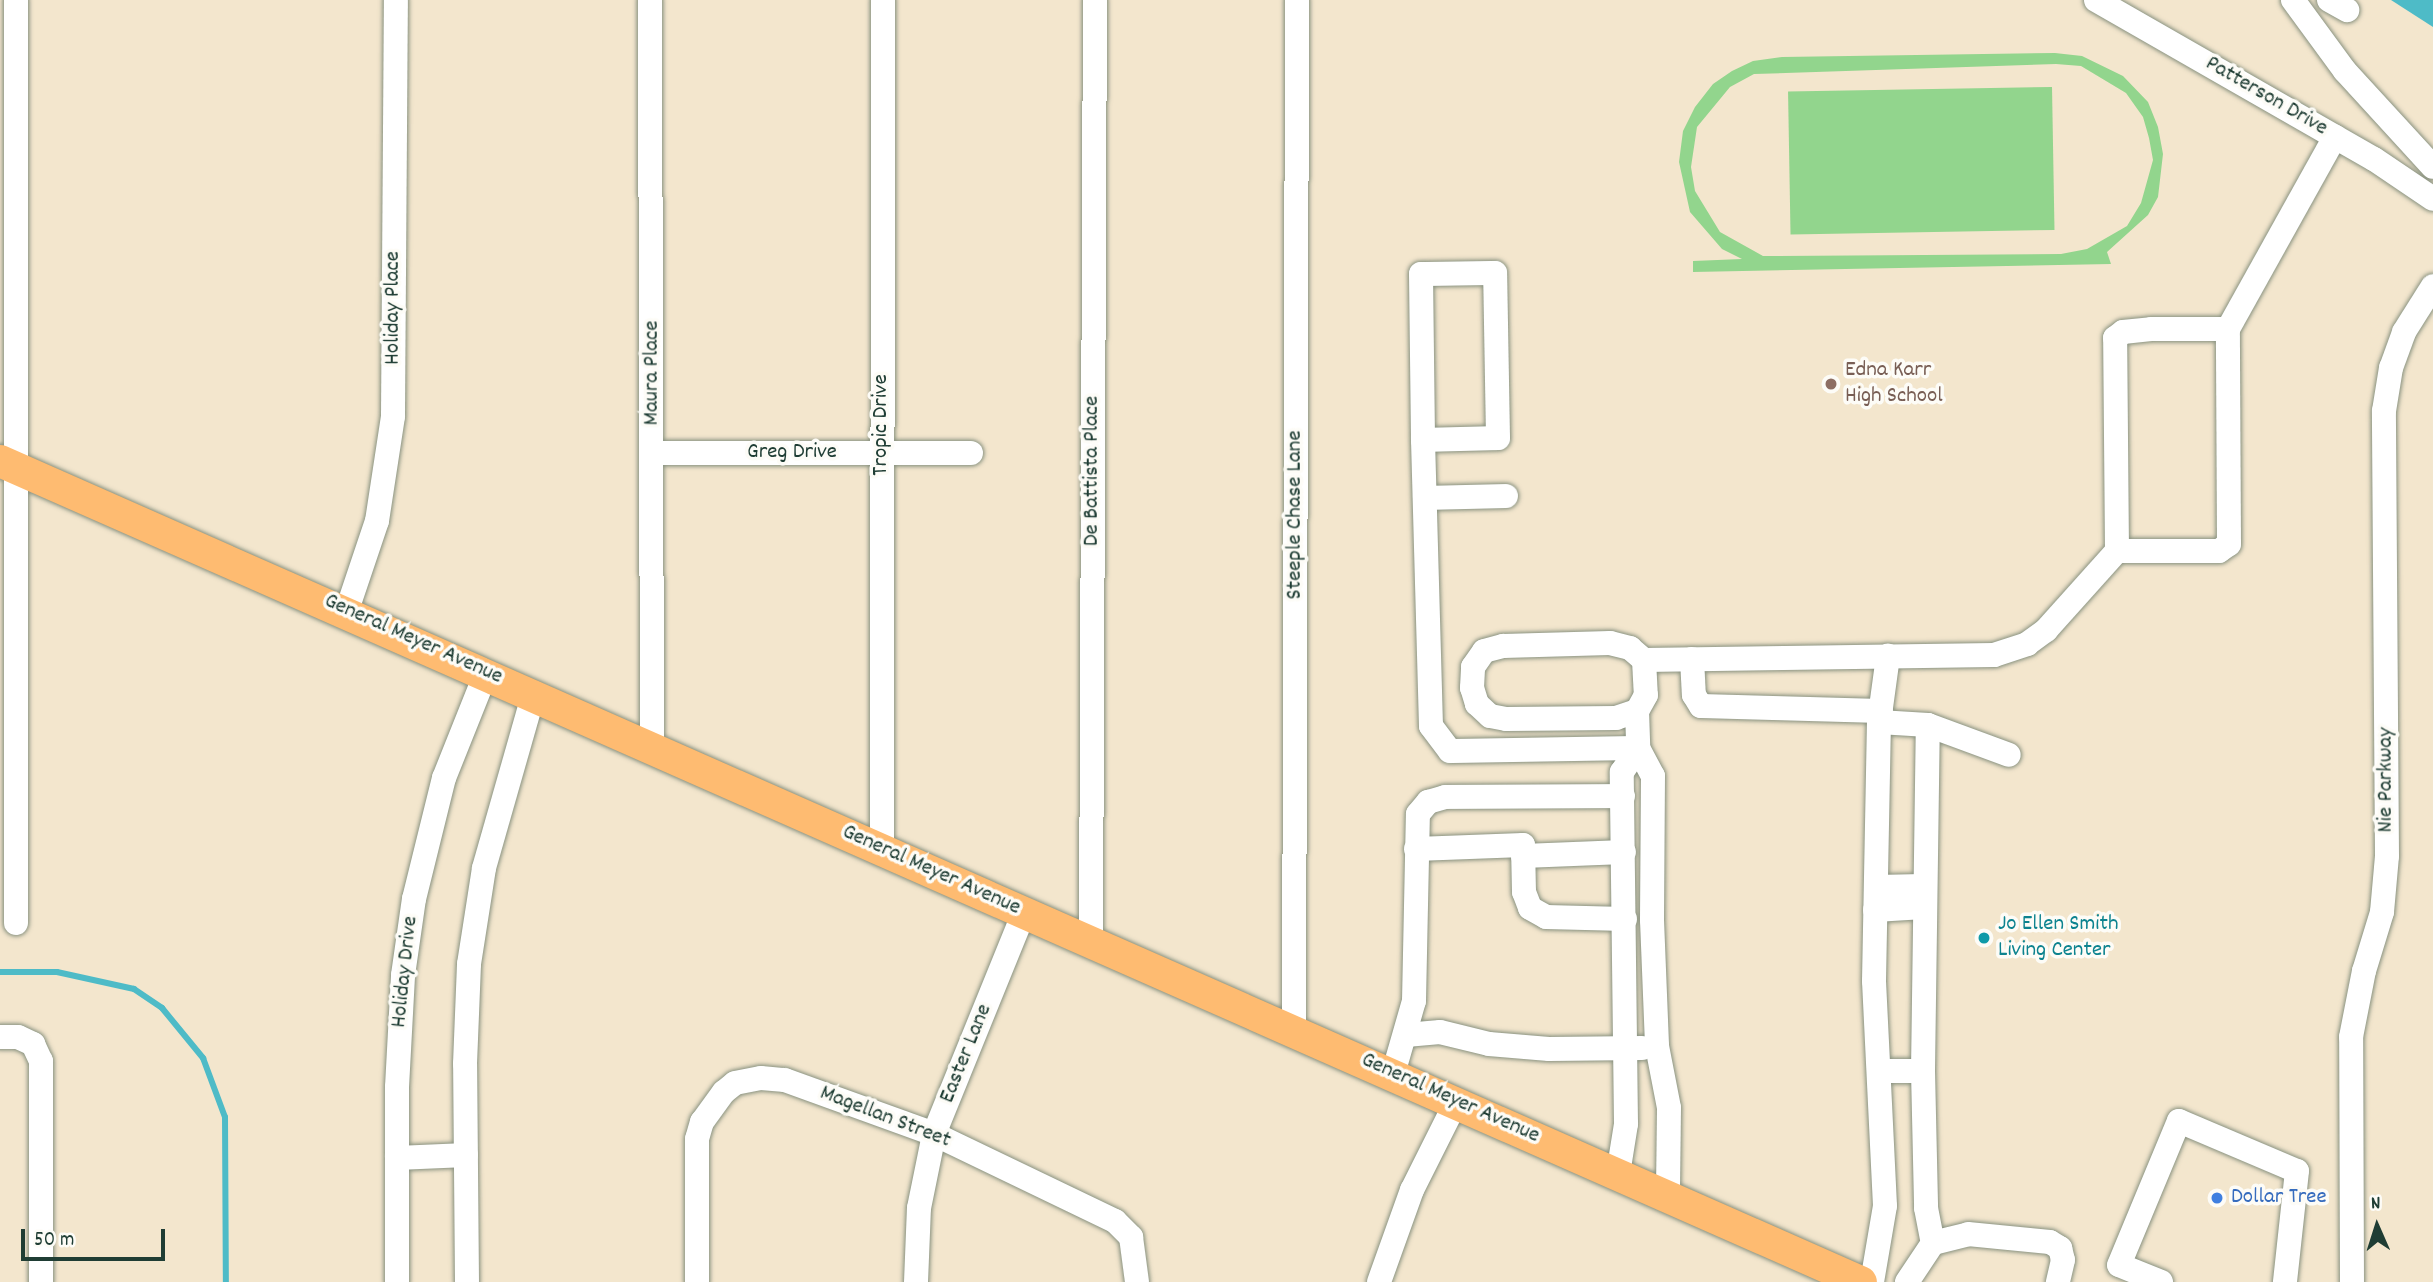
<!DOCTYPE html>
<html>
<head>
<meta charset="utf-8">
<style>
	body { margin:0 }
	#map { position:relative; width:2433px; height:1282px; overflow:hidden; background:#f3e6cd; font-family:Dekko,sans-serif }
	div>[style] { position:absolute }
	.green>* { inset:0; background:#92d58d; transform-origin:0 0 }
	.water>* { inset:0; background:#4ebbc7 }
	.stream>* { height:6px; margin:-3px; padding:0 3px; transform-origin:3px; border-radius:3px; background:#4ebbc7 }
	.roads { filter:drop-shadow(0 0 2px #899280) drop-shadow(0 0 2px #899280) }
	.minor>* { height:24px; margin:-12px; padding:0 12px; transform-origin:12px; border-radius:12px; background:#fff }
	.major>* { height:32px; margin:-16px; padding:0 16px; transform-origin:16px; border-radius:16px; background:#febb71 }
	.dots>* { width:19px; height:19px; translate:-50% -50%; box-sizing:border-box; border:4px solid #fdfcf7; border-radius:50% }
	span { translate:-50% -50%; white-space:nowrap; text-align:center; line-height:1.15; -webkit-text-stroke:7px #fdfcf7; paint-order:stroke }
	.street-label { font-size:23px; color:#1f3d34 }
	.education-label { font-size:23px; color:#785e54 }
	.left { translate:0 -50%; text-align:left }
	.culture-label { font-size:23px; color:#0d838f }
	.shop-label { font-size:23px; color:#366cbe }
	.north { position:absolute; left:2342px; top:1191px; width:70px; height:70px; -webkit-text-stroke:5px #fdfcf7; paint-order:stroke; rotate:357deg; font-size:19px; font-weight:700; line-height:28px; text-align:center; color:#1f3d34 }
	.north::after { content:''; display:block; margin:auto; width:24px; height:32px; background:#1f3d34; clip-path:polygon(50% 0,100% 100%,50% 72%,0 100%) }
	.scale { position:absolute; left:21px; top:1229px; width:144px; height:32px; box-sizing:border-box; border:4px solid #1f3d34; border-top:0; padding-left:9px; font-size:21px; line-height:24px; white-space:nowrap; color:#1f3d34; -webkit-text-stroke:5px #fdfcf7; paint-order:stroke }
</style>
</head>
<body>
<div id="map">
	<div class="green">
		<div style="clip-path:polygon(evenodd,2055px 53px,2082px 56px,2123px 76px,2148px 102px,2158px 127px,2163px 154px,2158px 197px,2148px 215px,2107px 252px,2111px 264px,1693px 272px,1693px 261px,1742px 259px,1722px 249px,1690px 212px,1679px 162px,1683px 131px,1695px 107px,1713px 84px,1732px 71px,1753px 61px,1782px 57px,2055px 53px,2056px 64px,2081px 66px,2126px 93px,2143px 117px,2149px 138px,2153px 160px,2141px 203px,2127px 226px,2087px 249px,2061px 254px,1763px 256px,1720px 232px,1695px 191px,1691px 167px,1697px 127px,1730px 87px,1754px 74px,2056px 64px)"></div>
		<div style="left:2052px;top:87px;width:143px;height:264px;rotate:89deg"></div>
	</div>
	<div class="water">
		<div style="clip-path:polygon(2391px 0,2433px 0,2433px 27px)"></div>
	</div>
	<div class="stream">
		<div style="left:0;top:972px;width:57px"></div>
		<div style="left:57px;top:972px;width:79px;rotate:12.4deg"></div>
		<div style="left:134px;top:989px;width:34px;rotate:34deg"></div>
		<div style="left:162px;top:1008px;width:65px;rotate:50.6deg"></div>
		<div style="left:203px;top:1058px;width:63px;rotate:69.6deg"></div>
		<div style="left:225px;top:1117px;width:165px;rotate:89.7deg"></div>
	</div>
	<div class="roads">
		<div class="minor">
			<div style="left:16px;top:0;width:923px;rotate:90deg"></div>
			<div style="left:650px;top:0;width:746px;rotate:89.85deg"></div>
			<div style="left:2096px;top:0;width:320px;rotate:29.8deg"></div>
			<div style="left:2374px;top:159px;width:71px;rotate:34.1deg"></div>
			<div style="left:2293px;top:0;width:88px;rotate:53.8deg"></div>
			<div style="left:2345px;top:71px;width:130px;rotate:47.5deg"></div>
			<div style="left:2329px;top:0;width:21px;rotate:29deg"></div>
			<div style="left:1423px;top:440px;width:75px;rotate:-1.5deg"></div>
			<div style="left:1498px;top:438px;width:165px;rotate:-91deg"></div>
			<div style="left:1495px;top:273px;width:74px;rotate:179.2deg"></div>
			<div style="left:1421px;top:274px;width:166px;rotate:89.3deg"></div>
			<div style="left:1423px;top:440px;width:286px;rotate:88.4deg"></div>
			<div style="left:1431px;top:726px;width:31px;rotate:53deg"></div>
			<div style="left:1450px;top:751px;width:188px;rotate:-0.9deg"></div>
			<div style="left:654px;top:453px;width:317px"></div>
			<div style="left:1425px;top:498px;width:81px;rotate:-1.4deg"></div>
			<div style="left:2117px;top:551px;width:102px"></div>
			<div style="left:2219px;top:551px;width:12px;rotate:-35deg"></div>
			<div style="left:2229px;top:544px;width:215px;rotate:-90.3deg"></div>
			<div style="left:347px;top:610px;width:94px;rotate:-71.4deg"></div>
			<div style="left:377px;top:521px;width:106px;rotate:-81.3deg"></div>
			<div style="left:393px;top:416px;width:416px;rotate:-89.6deg"></div>
			<div style="left:1610px;top:643px;width:21px;rotate:14deg"></div>
			<div style="left:1630px;top:648px;width:18px;rotate:41deg"></div>
			<div style="left:1644px;top:660px;width:35px;rotate:87deg"></div>
			<div style="left:1646px;top:695px;width:18px;rotate:119deg"></div>
			<div style="left:1637px;top:711px;width:22px;rotate:162deg"></div>
			<div style="left:1616px;top:718px;width:110px;rotate:179.5deg"></div>
			<div style="left:1506px;top:719px;width:16px;rotate:-169deg"></div>
			<div style="left:1490px;top:716px;width:18px;rotate:-137deg"></div>
			<div style="left:1477px;top:704px;width:17px;rotate:-107deg"></div>
			<div style="left:1472px;top:688px;width:21px;rotate:-87deg"></div>
			<div style="left:1473px;top:667px;width:19px;rotate:-55deg"></div>
			<div style="left:1484px;top:651px;width:20px;rotate:-15deg"></div>
			<div style="left:1503px;top:646px;width:107px;rotate:-1.6deg"></div>
			<div style="left:1692px;top:659px;width:36px;rotate:87deg"></div>
			<div style="left:1694px;top:695px;width:13px;rotate:58deg"></div>
			<div style="left:1701px;top:706px;width:180px;rotate:1.6deg"></div>
			<div style="left:1644px;top:660px;width:350px;rotate:-0.8deg"></div>
			<div style="left:1994px;top:655px;width:35px;rotate:-18deg"></div>
			<div style="left:2027px;top:644px;width:24px;rotate:-36deg"></div>
			<div style="left:2046px;top:630px;width:106px;rotate:-48.1deg"></div>
			<div style="left:2117px;top:551px;width:213px;rotate:-90.5deg"></div>
			<div style="left:2115px;top:338px;width:10px;rotate:-37deg"></div>
			<div style="left:2123px;top:332px;width:28px;rotate:-6deg"></div>
			<div style="left:2151px;top:329px;width:77px"></div>
			<div style="left:2228px;top:329px;width:220px;rotate:-60.9deg"></div>
			<div style="left:1637px;top:711px;width:37px;rotate:88deg"></div>
			<div style="left:1638px;top:748px;width:32px;rotate:62deg"></div>
			<div style="left:1653px;top:776px;width:144px;rotate:90.4deg"></div>
			<div style="left:1652px;top:920px;width:126px;rotate:87.7deg"></div>
			<div style="left:1657px;top:1046px;width:63px;rotate:79deg"></div>
			<div style="left:1669px;top:1108px;width:88px;rotate:90.7deg"></div>
			<div style="left:1879px;top:722px;width:49px;rotate:3.5deg"></div>
			<div style="left:1928px;top:725px;width:86px;rotate:20.3deg"></div>
			<div style="left:882px;top:849px;width:849px;rotate:-89.93deg"></div>
			<div style="left:1416px;top:849px;width:107px;rotate:-2.1deg"></div>
			<div style="left:1523px;top:845px;width:47px;rotate:88.8deg"></div>
			<div style="left:1524px;top:892px;width:17px;rotate:69deg"></div>
			<div style="left:1530px;top:908px;width:18px;rotate:29deg"></div>
			<div style="left:1546px;top:917px;width:79px;rotate:1.5deg"></div>
			<div style="left:1523px;top:856px;width:101px;rotate:-2.3deg"></div>
			<div style="left:1876px;top:887px;width:47px;rotate:-1.2deg"></div>
			<div style="left:1875px;top:910px;width:49px;rotate:-3.5deg"></div>
			<div style="left:1091px;top:942px;width:942px;rotate:-89.76deg"></div>
			<div style="left:1294px;top:1031px;width:1031px;rotate:-89.83deg"></div>
			<div style="left:1406px;top:1035px;width:34px;rotate:-5deg"></div>
			<div style="left:1440px;top:1032px;width:50px;rotate:13.8deg"></div>
			<div style="left:1489px;top:1044px;width:60px;rotate:4.8deg"></div>
			<div style="left:1549px;top:1049px;width:93px;rotate:-0.6deg"></div>
			<div style="left:0;top:1037px;width:18px"></div>
			<div style="left:18px;top:1037px;width:17px;rotate:25deg"></div>
			<div style="left:33px;top:1044px;width:19px;rotate:65deg"></div>
			<div style="left:41px;top:1061px;width:221px;rotate:90deg"></div>
			<div style="left:1879px;top:1071px;width:44px"></div>
			<div style="left:1923px;top:1071px;width:346px;rotate:-89.2deg"></div>
			<div style="left:1923px;top:1071px;width:137px;rotate:88.7deg"></div>
			<div style="left:1926px;top:1208px;width:36px;rotate:79deg"></div>
			<div style="left:1393px;top:1074px;width:76px;rotate:-74deg"></div>
			<div style="left:1414px;top:1001px;width:187px;rotate:-88.8deg"></div>
			<div style="left:1418px;top:814px;width:16px;rotate:-50deg"></div>
			<div style="left:1428px;top:802px;width:18px;rotate:-16deg"></div>
			<div style="left:1445px;top:797px;width:178px;rotate:-0.3deg"></div>
			<div style="left:397px;top:1158px;width:69px;rotate:-2.5deg"></div>
			<div style="left:1618px;top:1174px;width:51px;rotate:-80.9deg"></div>
			<div style="left:1626px;top:1124px;width:352px;rotate:-90.7deg"></div>
			<div style="left:1622px;top:772px;width:29px;rotate:-56deg"></div>
			<div style="left:397px;top:1282px;width:195px;rotate:-90deg"></div>
			<div style="left:397px;top:1087px;width:112px;rotate:-86.9deg"></div>
			<div style="left:403px;top:975px;width:77px;rotate:-81.8deg"></div>
			<div style="left:414px;top:899px;width:125px;rotate:-76.1deg"></div>
			<div style="left:444px;top:778px;width:113px;rotate:-68.2deg"></div>
			<div style="left:467px;top:1282px;width:218px;rotate:-90.5deg"></div>
			<div style="left:465px;top:1064px;width:100px;rotate:-87.7deg"></div>
			<div style="left:469px;top:964px;width:97px;rotate:-81.1deg"></div>
			<div style="left:484px;top:868px;width:182px;rotate:-74.1deg"></div>
			<div style="left:697px;top:1282px;width:143px;rotate:-90deg"></div>
			<div style="left:697px;top:1139px;width:18px;rotate:-74deg"></div>
			<div style="left:702px;top:1122px;width:37px;rotate:-54deg"></div>
			<div style="left:724px;top:1092px;width:14px;rotate:-39deg"></div>
			<div style="left:735px;top:1083px;width:26px;rotate:-11deg"></div>
			<div style="left:761px;top:1078px;width:24px;rotate:5deg"></div>
			<div style="left:785px;top:1080px;width:158px;rotate:19.9deg"></div>
			<div style="left:934px;top:1134px;width:201px;rotate:25.7deg"></div>
			<div style="left:1115px;top:1221px;width:23px;rotate:45deg"></div>
			<div style="left:1131px;top:1237px;width:45px;rotate:82.4deg"></div>
			<div style="left:916px;top:1282px;width:74px;rotate:-87.7deg"></div>
			<div style="left:919px;top:1208px;width:76px;rotate:-78.5deg"></div>
			<div style="left:934px;top:1134px;width:240px;rotate:-67.9deg"></div>
			<div style="left:1379px;top:1282px;width:98px;rotate:-70.3deg"></div>
			<div style="left:1412px;top:1190px;width:98px;rotate:-63.4deg"></div>
			<div style="left:1872px;top:1282px;width:77px;rotate:-80.3deg"></div>
			<div style="left:1885px;top:1206px;width:225px;rotate:-92.8deg"></div>
			<div style="left:1874px;top:981px;width:259px;rotate:-88.9deg"></div>
			<div style="left:1879px;top:722px;width:67px;rotate:-82.2deg"></div>
			<div style="left:1907px;top:1282px;width:47px;rotate:-56.3deg"></div>
			<div style="left:1933px;top:1243px;width:36px;rotate:-14deg"></div>
			<div style="left:1968px;top:1234px;width:82px;rotate:5.6deg"></div>
			<div style="left:2050px;top:1242px;width:12px;rotate:31deg"></div>
			<div style="left:2060px;top:1248px;width:12px;rotate:76deg"></div>
			<div style="left:2063px;top:1260px;width:23px;rotate:103deg"></div>
			<div style="left:2161px;top:1282px;width:45px;rotate:-158deg"></div>
			<div style="left:2119px;top:1265px;width:156px;rotate:-67.4deg"></div>
			<div style="left:2179px;top:1121px;width:128px;rotate:23deg"></div>
			<div style="left:2297px;top:1171px;width:112px;rotate:96.2deg"></div>
			<div style="left:2352px;top:1282px;width:245px;rotate:-90.2deg"></div>
			<div style="left:2351px;top:1037px;width:67px;rotate:-78.9deg"></div>
			<div style="left:2364px;top:971px;width:62px;rotate:-73deg"></div>
			<div style="left:2382px;top:912px;width:56px;rotate:-84.9deg"></div>
			<div style="left:2387px;top:856px;width:445px;rotate:-90.4deg"></div>
			<div style="left:2384px;top:411px;width:44px;rotate:-80.8deg"></div>
			<div style="left:2391px;top:368px;width:38px;rotate:-70deg"></div>
			<div style="left:2404px;top:332px;width:54px;rotate:-57.8deg"></div>
		</div>
		<div class="major">
			<div style="left:0;top:461px;width:2034px;rotate:23.81deg"></div>
		</div>
	</div>
	<div class="dots">
		<div style="left:1831px;top:384px;background:#8d6e63"></div>
		<div style="left:1984px;top:938px;background:#0f9aa8"></div>
		<div style="left:2217px;top:1198px;background:#3f7fe0"></div>
	</div>
	<div class="street-label">
		<span style="left:2266px;top:97px;rotate:30deg">Patterson Drive</span>
		<span style="left:394px;top:308px;rotate:-90deg">Holiday Place</span>
		<span style="left:653px;top:373px;rotate:-90deg">Maura Place</span>
		<span style="left:882px;top:425px;rotate:-90deg">Tropic Drive</span>
		<span style="left:792px;top:453px">Greg Drive</span>
		<span style="left:1093px;top:471px;rotate:-90deg">De Battista Place</span>
		<span style="left:1296px;top:515px;rotate:-90deg">Steeple Chase Lane</span>
		<span style="left:413px;top:640px;rotate:24deg">General Meyer Avenue</span>
		<span style="left:2387px;top:780px;rotate:-90deg">Nie Parkway</span>
		<span style="left:931px;top:871px;rotate:24deg">General Meyer Avenue</span>
		<span style="left:406px;top:972px;rotate:-84deg">Holiday Drive</span>
		<span style="left:967px;top:1054px;rotate:-68deg">Easter Lane</span>
		<span style="left:1450px;top:1099px;rotate:24deg">General Meyer Avenue</span>
		<span style="left:885px;top:1118px;rotate:21deg">Magellan Street</span>
	</div>
	<div class="education-label">
		<span class="left" style="left:1845px;top:384px">Edna Karr<br>High School</span>
	</div>
	<div class="culture-label">
		<span class="left" style="left:1998px;top:938px">Jo Ellen Smith<br>Living Center</span>
	</div>
	<div class="shop-label">
		<span class="left" style="left:2231px;top:1198px">Dollar Tree</span>
	</div>
	<div class="north">N</div>
	<div class="scale">50 m</div>
</div>
</body>
</html>
